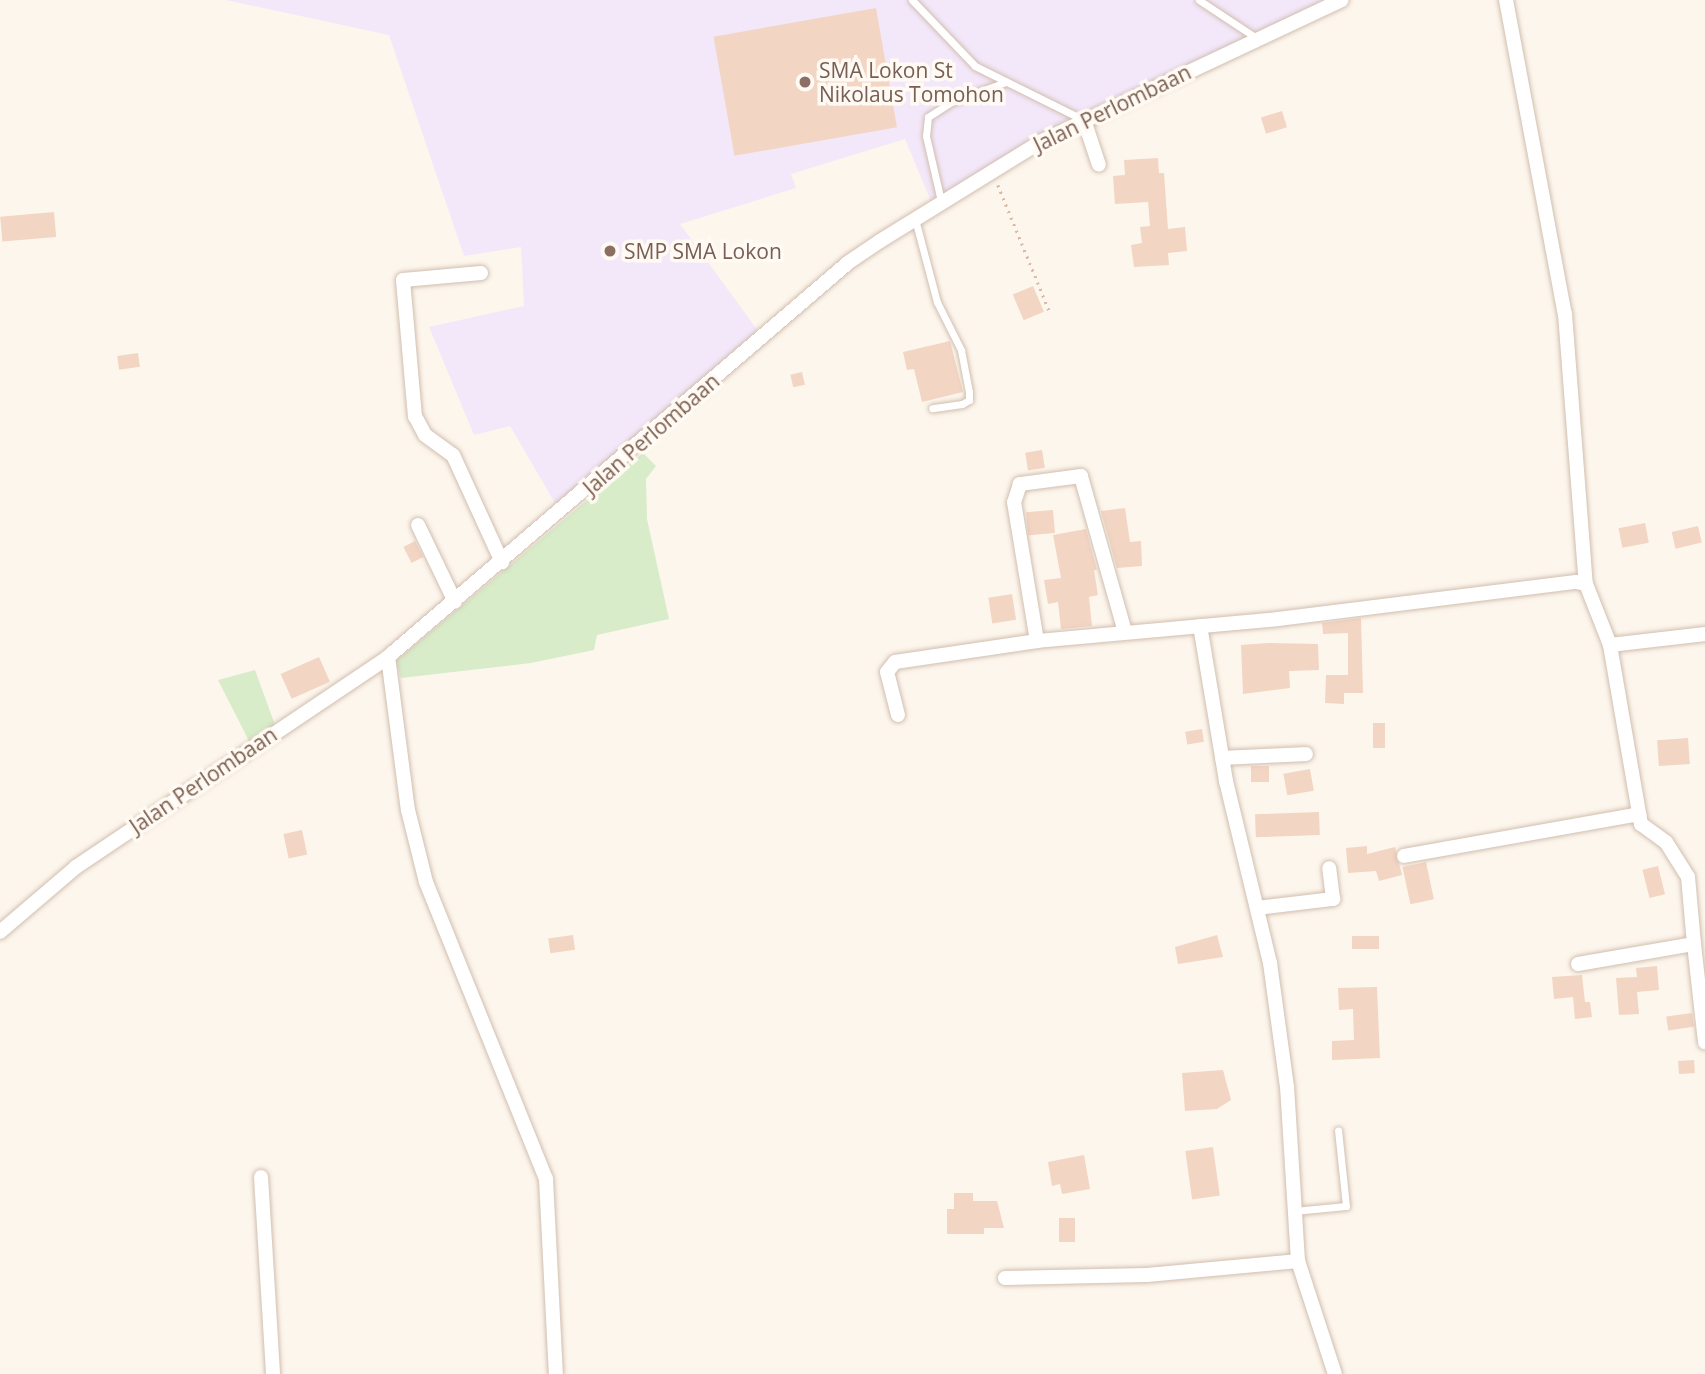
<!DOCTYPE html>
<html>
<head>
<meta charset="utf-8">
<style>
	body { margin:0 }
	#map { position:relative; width:1705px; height:1374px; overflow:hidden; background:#fdf6ec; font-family:"Open Sans",sans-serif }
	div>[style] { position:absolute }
	.education>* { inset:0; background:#f3e8fa }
	.green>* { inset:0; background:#d8ecc9 }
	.building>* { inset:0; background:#f3d5c3; transform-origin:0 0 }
	.path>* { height:2.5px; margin-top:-1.25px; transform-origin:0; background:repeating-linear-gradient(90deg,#d9b8a5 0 2px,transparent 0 7px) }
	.roads { filter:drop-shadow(0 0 2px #d1beb0) drop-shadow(0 0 2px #d1beb0) }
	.service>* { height:7px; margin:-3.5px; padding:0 3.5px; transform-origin:3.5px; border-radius:3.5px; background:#fff }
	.minor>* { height:14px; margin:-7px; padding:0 7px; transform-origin:7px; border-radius:7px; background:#fff }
	.dots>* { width:19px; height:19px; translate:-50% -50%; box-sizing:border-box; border:4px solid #fffaf3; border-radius:50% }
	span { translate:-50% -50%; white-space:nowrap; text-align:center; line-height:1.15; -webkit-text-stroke:7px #fffaf3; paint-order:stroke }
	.education-label { font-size:21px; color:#785e54 }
	.left { translate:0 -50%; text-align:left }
	.street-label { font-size:21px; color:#7a5c4d }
</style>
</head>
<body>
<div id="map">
	<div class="education">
		<div style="clip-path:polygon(226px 0,1342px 0,1084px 120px,933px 206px,905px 139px,791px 174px,796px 188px,680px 224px,761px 335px,559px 510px,510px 426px,474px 435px,429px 327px,524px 306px,521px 247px,464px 256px,389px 35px)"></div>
	</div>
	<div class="green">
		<div style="clip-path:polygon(643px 453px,656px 466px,646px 479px,647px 519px,669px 619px,597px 635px,594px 650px,531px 663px,401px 678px,396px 661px)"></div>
		<div style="clip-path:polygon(255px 670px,275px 725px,249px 741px,218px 680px)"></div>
	</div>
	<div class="building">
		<div style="left:876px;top:8px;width:121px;height:165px;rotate:80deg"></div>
		<div style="left:1282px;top:111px;width:17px;height:22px;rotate:73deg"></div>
		<div style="clip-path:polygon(1158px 158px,1159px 173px,1164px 173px,1168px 229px,1185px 227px,1187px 251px,1168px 253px,1169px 265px,1134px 267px,1131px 245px,1142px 243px,1140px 227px,1150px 226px,1148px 202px,1115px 204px,1113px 176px,1125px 175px,1124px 160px)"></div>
		<div style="left:54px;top:212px;width:25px;height:54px;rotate:85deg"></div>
		<div style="left:1033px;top:286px;width:28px;height:22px;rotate:67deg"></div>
		<div style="clip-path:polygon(950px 341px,963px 392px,922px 402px,914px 369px,907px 370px,903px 352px)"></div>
		<div style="left:138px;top:353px;width:14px;height:21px;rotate:82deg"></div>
		<div style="left:802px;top:372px;width:13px;height:12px;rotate:77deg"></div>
		<div style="left:1042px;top:450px;width:18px;height:17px;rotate:81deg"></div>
		<div style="clip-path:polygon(1125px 508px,1130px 542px,1141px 541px,1142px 566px,1117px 568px,1101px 511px)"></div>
		<div style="left:1053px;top:510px;width:23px;height:27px;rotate:85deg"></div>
		<div style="left:1645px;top:523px;width:20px;height:27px;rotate:79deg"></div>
		<div style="left:1698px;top:526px;width:17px;height:27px;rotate:77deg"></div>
		<div style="clip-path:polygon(1086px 529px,1097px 570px,1094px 570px,1098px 595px,1089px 597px,1092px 626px,1061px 629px,1058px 602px,1048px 604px,1044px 580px,1061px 578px,1053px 535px)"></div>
		<div style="left:415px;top:541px;width:18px;height:13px;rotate:63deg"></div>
		<div style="left:1012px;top:594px;width:26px;height:24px;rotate:81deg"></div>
		<div style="clip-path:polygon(1361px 618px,1363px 693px,1344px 693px,1344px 704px,1325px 703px,1326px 675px,1348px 675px,1348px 633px,1323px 634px,1322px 623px)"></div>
		<div style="clip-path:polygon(1268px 643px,1318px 644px,1319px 670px,1289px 671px,1290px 688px,1243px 694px,1241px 645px)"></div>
		<div style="left:319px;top:657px;width:27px;height:42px;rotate:66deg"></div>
		<div style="left:1373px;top:723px;width:12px;height:25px"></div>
		<div style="left:1202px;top:729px;width:13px;height:17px;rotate:81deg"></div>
		<div style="left:1688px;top:738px;width:26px;height:31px;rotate:86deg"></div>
		<div style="left:1251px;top:766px;width:18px;height:16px"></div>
		<div style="left:1310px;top:769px;width:22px;height:27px;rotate:80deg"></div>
		<div style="left:1319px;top:812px;width:23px;height:64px;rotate:88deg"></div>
		<div style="left:302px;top:830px;width:25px;height:19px;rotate:78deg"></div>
		<div style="clip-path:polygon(1367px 846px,1367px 854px,1395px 847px,1402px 875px,1379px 881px,1376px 871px,1348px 873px,1346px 848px)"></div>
		<div style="left:1426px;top:862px;width:38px;height:24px;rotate:78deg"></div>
		<div style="left:1658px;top:866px;width:29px;height:16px;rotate:76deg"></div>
		<div style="left:573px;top:935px;width:15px;height:25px;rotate:82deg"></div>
		<div style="clip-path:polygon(1217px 935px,1223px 957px,1178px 964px,1175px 947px)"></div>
		<div style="left:1352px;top:936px;width:27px;height:13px"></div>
		<div style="clip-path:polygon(1657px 966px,1659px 990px,1637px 992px,1639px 1014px,1619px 1015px,1616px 978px,1637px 977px,1636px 968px)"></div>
		<div style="clip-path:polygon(1582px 975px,1585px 1002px,1590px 1002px,1592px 1017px,1575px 1019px,1573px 997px,1554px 999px,1552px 977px)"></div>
		<div style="clip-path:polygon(1377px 987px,1380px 1058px,1332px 1060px,1332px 1041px,1354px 1040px,1353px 1009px,1339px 1010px,1338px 988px)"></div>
		<div style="left:1692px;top:1013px;width:14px;height:26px;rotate:82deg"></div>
		<div style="left:1694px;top:1060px;width:13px;height:16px;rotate:86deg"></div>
		<div style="clip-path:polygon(1223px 1070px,1231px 1100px,1217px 1109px,1185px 1111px,1182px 1073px)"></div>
		<div style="left:1213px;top:1147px;width:49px;height:28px;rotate:82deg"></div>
		<div style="clip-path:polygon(1084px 1155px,1090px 1189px,1062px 1194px,1060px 1184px,1052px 1186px,1048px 1162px)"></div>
		<div style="clip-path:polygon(954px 1193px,973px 1193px,973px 1201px,997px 1201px,1004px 1228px,984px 1228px,984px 1234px,947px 1234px,947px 1209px,954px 1209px)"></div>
		<div style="left:1059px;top:1218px;width:16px;height:24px"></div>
	</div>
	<div class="path">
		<div style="left:998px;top:185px;width:135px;rotate:67.8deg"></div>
	</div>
	<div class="roads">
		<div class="service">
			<div style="left:912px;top:0;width:91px;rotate:46.3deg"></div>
			<div style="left:975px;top:66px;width:122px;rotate:26.4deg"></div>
			<div style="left:1199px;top:0;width:71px;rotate:33.5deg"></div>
			<div style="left:941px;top:201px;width:67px;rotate:-103deg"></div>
			<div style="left:926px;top:136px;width:19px;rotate:-84deg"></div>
			<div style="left:928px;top:117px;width:27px;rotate:-33deg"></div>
			<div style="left:951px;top:102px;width:59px;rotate:-20deg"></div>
			<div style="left:915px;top:219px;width:86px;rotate:75.2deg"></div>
			<div style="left:937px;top:302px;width:54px;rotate:63.4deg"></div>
			<div style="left:961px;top:350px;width:43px;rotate:79.2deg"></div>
			<div style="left:969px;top:392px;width:8px;rotate:90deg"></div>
			<div style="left:969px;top:400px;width:8px;rotate:150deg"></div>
			<div style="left:962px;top:404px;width:30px;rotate:172deg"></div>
			<div style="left:1294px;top:1211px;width:52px;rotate:-5.5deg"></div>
			<div style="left:1346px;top:1206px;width:76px;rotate:-96deg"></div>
		</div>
		<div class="minor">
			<div style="left:1506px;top:0;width:319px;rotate:79.4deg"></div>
			<div style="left:1565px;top:314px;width:271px;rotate:85.6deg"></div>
			<div style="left:1084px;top:120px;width:47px;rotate:71.6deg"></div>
			<div style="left:481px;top:273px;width:78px;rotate:174.9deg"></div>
			<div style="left:403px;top:280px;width:137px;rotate:85deg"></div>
			<div style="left:415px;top:416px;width:21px;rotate:62deg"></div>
			<div style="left:425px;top:435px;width:34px;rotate:36deg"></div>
			<div style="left:453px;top:455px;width:118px;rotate:65.4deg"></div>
			<div style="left:418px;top:525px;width:85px;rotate:64.3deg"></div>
			<div style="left:1125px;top:632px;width:162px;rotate:-105.8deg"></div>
			<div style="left:1081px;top:476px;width:62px;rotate:172.5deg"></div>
			<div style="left:1020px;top:484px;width:19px;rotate:108deg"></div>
			<div style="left:1014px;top:502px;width:141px;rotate:80.6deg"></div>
			<div style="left:1037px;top:641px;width:242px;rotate:-5.2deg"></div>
			<div style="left:1278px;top:619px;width:300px;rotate:-7.1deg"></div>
			<div style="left:1576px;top:582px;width:10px;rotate:11deg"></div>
			<div style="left:1586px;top:584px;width:66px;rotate:68.5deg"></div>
			<div style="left:1610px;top:645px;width:96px;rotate:-6.6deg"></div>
			<div style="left:1610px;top:645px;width:182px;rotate:80.2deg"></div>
			<div style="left:1641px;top:824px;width:31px;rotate:36deg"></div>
			<div style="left:1666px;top:842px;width:41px;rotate:57.8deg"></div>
			<div style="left:1688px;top:877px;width:67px;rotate:84.9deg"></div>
			<div style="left:388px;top:657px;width:154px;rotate:82.6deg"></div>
			<div style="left:408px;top:810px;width:74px;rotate:76deg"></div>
			<div style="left:426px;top:882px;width:320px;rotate:68deg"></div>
			<div style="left:546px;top:1179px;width:195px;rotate:87.1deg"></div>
			<div style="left:898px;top:715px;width:44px;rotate:-104.3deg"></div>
			<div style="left:887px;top:672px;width:13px;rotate:-51deg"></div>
			<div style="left:895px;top:662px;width:144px;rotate:-8.4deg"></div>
			<div style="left:1222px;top:758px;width:84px;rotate:-2.7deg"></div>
			<div style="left:1404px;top:856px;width:239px;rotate:-10.1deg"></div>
			<div style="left:1257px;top:908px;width:77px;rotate:-6.8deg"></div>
			<div style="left:1333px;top:899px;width:31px;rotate:-97deg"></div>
			<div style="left:0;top:932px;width:100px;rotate:-40.5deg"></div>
			<div style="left:76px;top:867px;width:376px;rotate:-33.9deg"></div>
			<div style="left:388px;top:657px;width:607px;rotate:-40.59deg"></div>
			<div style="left:849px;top:262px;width:37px;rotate:-34deg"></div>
			<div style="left:880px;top:241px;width:190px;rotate:-31.7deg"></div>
			<div style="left:1042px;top:141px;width:331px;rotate:-25.2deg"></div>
			<div style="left:1578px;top:964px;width:118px;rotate:-9.8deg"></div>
			<div style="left:1694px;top:944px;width:99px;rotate:83.6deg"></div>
			<div style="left:261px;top:1177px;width:197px;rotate:86.5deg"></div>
			<div style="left:1298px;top:1261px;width:119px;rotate:71.9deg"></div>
			<div style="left:1005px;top:1278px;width:142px;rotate:-1.2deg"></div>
			<div style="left:1147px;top:1275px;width:152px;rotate:-5.3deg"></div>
			<div style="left:1298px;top:1261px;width:174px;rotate:-93.6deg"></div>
			<div style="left:1287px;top:1087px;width:125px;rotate:-97.8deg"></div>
			<div style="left:1270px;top:963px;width:187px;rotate:-103.6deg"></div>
			<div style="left:1226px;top:781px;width:157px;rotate:-99.5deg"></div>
		</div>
	</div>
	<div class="dots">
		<div style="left:805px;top:82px;background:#8d6e63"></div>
		<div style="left:610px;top:251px;background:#8d6e63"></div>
	</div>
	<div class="education-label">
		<span class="left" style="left:819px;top:82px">SMA Lokon St<br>Nikolaus Tomohon</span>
		<span class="left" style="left:624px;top:251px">SMP SMA Lokon</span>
	</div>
	<div class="street-label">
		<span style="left:1112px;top:108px;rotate:-26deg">Jalan Perlombaan</span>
		<span style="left:651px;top:434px;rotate:-41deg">Jalan Perlombaan</span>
		<span style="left:203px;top:780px;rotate:-34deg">Jalan Perlombaan</span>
	</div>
</div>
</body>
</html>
